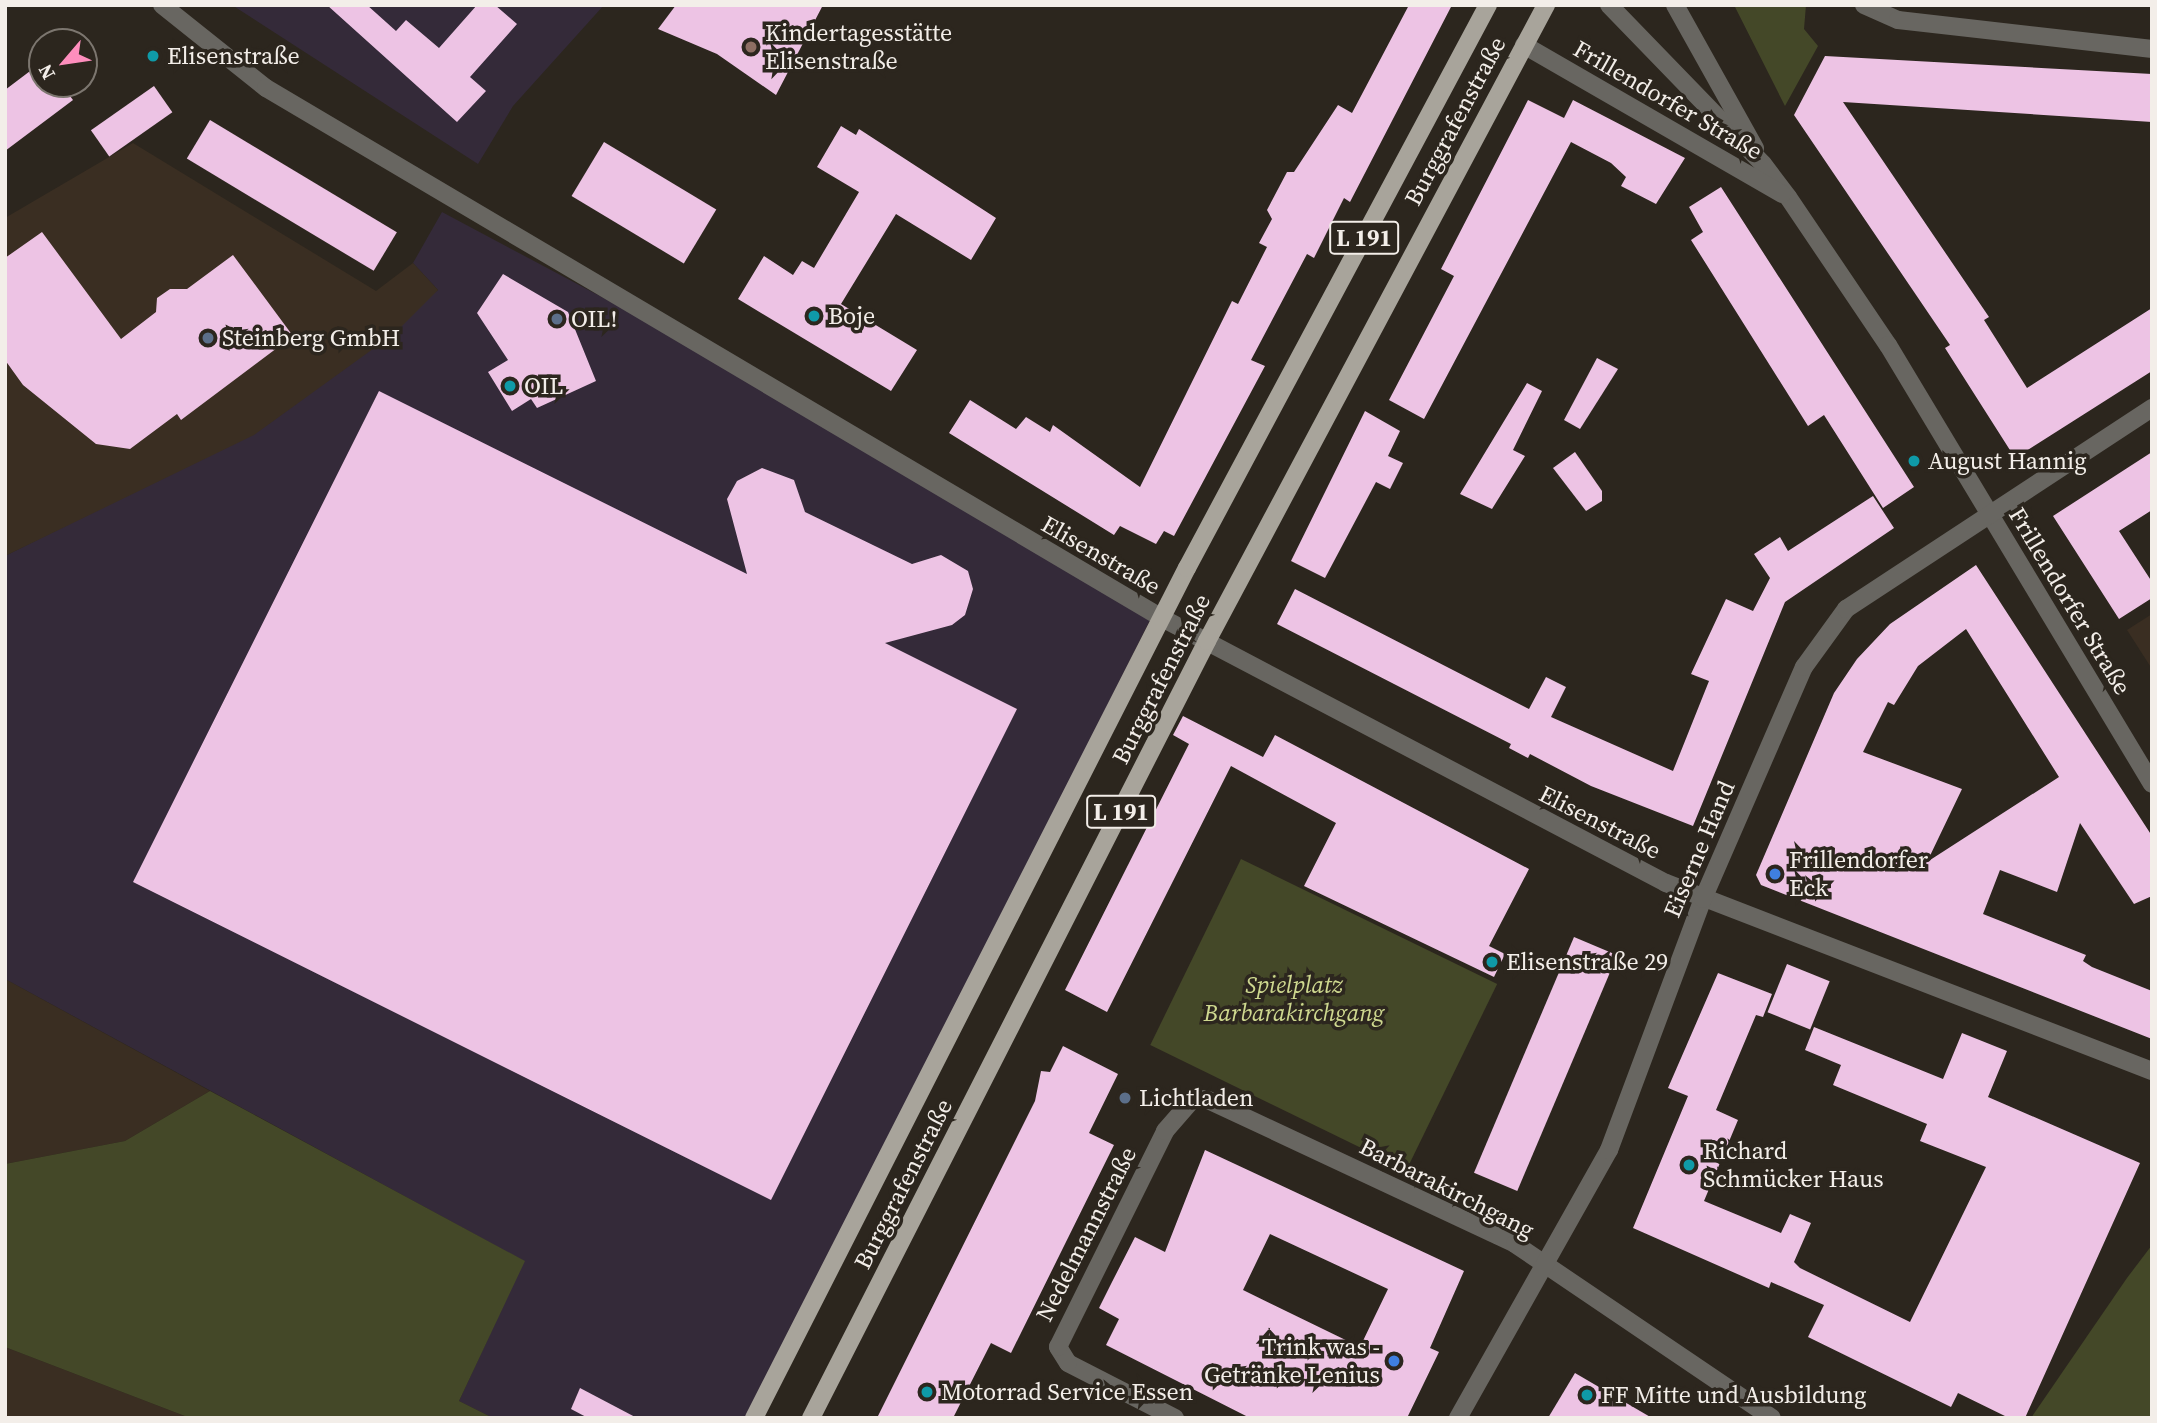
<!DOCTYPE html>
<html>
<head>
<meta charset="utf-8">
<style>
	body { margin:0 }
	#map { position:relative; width:2157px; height:1423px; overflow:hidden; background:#2c261e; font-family:"Source Serif 4",serif }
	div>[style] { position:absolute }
	.commercial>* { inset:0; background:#342a39 }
	.built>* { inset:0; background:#3a2e22 }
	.green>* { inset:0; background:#444828; transform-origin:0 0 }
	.building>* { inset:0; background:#edc3e4; transform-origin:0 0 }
	.minor>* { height:18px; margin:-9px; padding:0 9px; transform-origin:9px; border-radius:9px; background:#686661 }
	.major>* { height:18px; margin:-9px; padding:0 9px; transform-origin:9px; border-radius:9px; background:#a8a49b }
	.dots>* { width:19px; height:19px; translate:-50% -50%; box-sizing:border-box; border:4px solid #2c261e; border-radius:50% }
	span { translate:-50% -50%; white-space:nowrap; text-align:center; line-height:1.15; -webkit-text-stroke:7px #2c261e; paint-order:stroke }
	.shield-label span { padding:2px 5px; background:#2c261e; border:2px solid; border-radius:5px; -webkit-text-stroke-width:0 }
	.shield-label { font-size:23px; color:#f3eee9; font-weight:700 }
	.poi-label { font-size:24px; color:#f3eee9 }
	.left { translate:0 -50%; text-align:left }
	.right { translate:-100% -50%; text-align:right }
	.street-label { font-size:24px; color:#f3eee9 }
	.park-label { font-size:24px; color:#ced88f; font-style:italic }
	.frame { position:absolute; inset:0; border:7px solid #f3eee9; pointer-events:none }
	.north { position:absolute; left:28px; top:28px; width:70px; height:70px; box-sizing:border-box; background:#2c261e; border:2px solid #7c766f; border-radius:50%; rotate:241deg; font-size:19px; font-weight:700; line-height:28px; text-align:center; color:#f3eee9 }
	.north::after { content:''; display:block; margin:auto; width:24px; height:32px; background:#fe8ebd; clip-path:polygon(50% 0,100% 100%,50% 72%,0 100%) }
</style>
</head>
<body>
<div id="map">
	<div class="commercial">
		<div style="clip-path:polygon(232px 5px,604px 5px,513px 106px,478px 164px)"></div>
		<div style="clip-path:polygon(442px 212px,673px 335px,1150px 620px,751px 1418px,493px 1418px,459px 1401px,524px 1261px,5px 979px,5px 556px,270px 423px,438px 290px,413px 263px)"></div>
	</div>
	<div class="built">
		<div style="clip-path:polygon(133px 143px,376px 291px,413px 263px,438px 290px,395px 333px,254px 435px,5px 556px,5px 218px)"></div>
		<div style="clip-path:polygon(2152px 614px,2152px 669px,2127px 630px)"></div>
		<div style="clip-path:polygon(5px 979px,210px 1091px,125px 1141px,5px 1164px)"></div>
		<div style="clip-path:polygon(5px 1347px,190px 1418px,5px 1418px)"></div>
	</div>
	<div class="green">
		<div style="clip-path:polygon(1734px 5px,1806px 5px,1804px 29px,1818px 46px,1785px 106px)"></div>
		<div style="left:1241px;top:859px;width:285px;height:207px;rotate:26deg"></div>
		<div style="clip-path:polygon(210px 1091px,525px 1261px,459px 1401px,493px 1418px,190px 1418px,5px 1347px,5px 1164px,125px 1141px)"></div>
		<div style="clip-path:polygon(2152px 1245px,2152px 1418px,2031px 1418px,2127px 1278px)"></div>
	</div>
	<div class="building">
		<div style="clip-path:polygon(327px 5px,367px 5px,396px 31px,406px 20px,439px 48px,477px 5px,495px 5px,517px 24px,470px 77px,486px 91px,457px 122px)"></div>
		<div style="clip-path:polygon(676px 5px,823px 5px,776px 95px,717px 54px,658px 29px)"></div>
		<div style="clip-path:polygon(1409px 5px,1452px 5px,1350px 202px,1344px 198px,1314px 258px,1307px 254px,1251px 360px,1265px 366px,1174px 536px,1164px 531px,1156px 544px,1120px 526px,1114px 535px,949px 433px,970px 400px,1016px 429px,1026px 417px,1050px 432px,1053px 425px,1140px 487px,1232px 301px,1238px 304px,1267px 247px,1259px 243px,1272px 219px,1267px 210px,1287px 172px,1294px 172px,1338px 105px,1352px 113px)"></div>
		<div style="clip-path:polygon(1825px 56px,2152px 74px,2152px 122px,1843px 102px,1989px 317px,1984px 320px,2027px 388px,2152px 308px,2152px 371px,2015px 458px,1945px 348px,1950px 345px,1794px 115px)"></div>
		<div style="clip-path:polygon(42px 62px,42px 84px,61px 84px,73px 100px,5px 151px,5px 90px)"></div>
		<div style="left:154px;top:86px;width:32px;height:77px;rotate:55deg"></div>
		<div style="clip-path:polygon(1528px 100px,1564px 118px,1573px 100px,1685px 158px,1656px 204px,1621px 186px,1626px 177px,1611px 163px,1571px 142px,1424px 419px,1389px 400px,1454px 276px,1441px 269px)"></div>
		<div style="left:210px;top:120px;width:218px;height:45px;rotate:31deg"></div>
		<div style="clip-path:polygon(841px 126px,856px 135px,859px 129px,996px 218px,971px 260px,896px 214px,841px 304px,917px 350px,891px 391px,738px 299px,764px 256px,793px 275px,802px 261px,814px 268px,859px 192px,817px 167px)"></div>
		<div style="left:604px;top:142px;width:131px;height:63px;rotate:31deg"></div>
		<div style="clip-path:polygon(1721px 187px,1914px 487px,1883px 508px,1824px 415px,1808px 426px,1691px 240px,1703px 232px,1689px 207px)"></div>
		<div style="clip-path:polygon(42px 232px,121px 339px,156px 312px,157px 298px,170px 289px,187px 289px,233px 255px,293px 336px,181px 420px,177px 414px,130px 449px,96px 444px,23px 385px,5px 360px,5px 258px)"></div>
		<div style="clip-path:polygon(503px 274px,568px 312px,596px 381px,537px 408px,531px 399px,512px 411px,488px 372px,508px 360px,477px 313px)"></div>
		<div style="clip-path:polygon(1597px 358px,1618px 369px,1580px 429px,1564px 420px)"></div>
		<div style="clip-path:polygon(1527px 383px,1542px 391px,1513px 450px,1525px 456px,1492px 509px,1460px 494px)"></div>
		<div style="clip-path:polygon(379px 391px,747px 574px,727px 499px,737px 481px,762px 468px,794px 480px,805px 512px,912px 564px,941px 555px,968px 571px,973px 589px,965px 615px,952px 625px,885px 643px,1017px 709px,771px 1200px,133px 882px)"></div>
		<div style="clip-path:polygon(1365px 411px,1400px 431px,1388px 456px,1403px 463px,1390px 489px,1376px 482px,1325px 578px,1291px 561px)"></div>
		<div style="clip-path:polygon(1575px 452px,1602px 491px,1602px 501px,1586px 511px,1553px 468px)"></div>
		<div style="clip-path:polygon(2152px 452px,2152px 510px,2119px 531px,2152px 582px,2152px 598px,2119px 619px,2053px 516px)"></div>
		<div style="clip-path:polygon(1873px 496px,1894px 528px,1785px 602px,1693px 826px,1591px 786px,1530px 754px,1528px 758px,1509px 748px,1511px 744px,1277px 624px,1295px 589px,1529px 709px,1546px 677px,1566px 687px,1551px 717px,1673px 771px,1709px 681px,1691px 674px,1726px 599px,1753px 611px,1770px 578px,1754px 554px,1780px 537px,1788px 551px)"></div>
		<div style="clip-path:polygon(evenodd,1976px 565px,2152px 836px,2152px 896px,2134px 904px,2080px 823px,2057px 892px,2000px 870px,1983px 914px,2086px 955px,2083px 961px,2092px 967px,2152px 991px,2152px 1039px,1761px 885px,1756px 875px,1834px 693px,1857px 659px,1890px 624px,1976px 565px,1966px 629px,2059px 777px,1927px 862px,1962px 789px,1863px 752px,1888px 702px,1894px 705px,1918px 666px,1966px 629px)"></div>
		<div style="clip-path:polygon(1183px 716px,1263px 757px,1275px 735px,1529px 869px,1489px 946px,1505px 954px,1494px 977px,1304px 886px,1336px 823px,1231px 766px,1107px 1012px,1065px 990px,1189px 744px,1173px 735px)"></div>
		<div style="left:1574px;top:937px;width:47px;height:256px;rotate:23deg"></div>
		<div style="left:1787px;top:964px;width:46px;height:52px;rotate:22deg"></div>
		<div style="clip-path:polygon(1718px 973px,1772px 994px,1763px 1017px,1756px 1015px,1716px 1110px,1738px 1120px,1704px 1201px,1781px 1233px,1790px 1214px,1811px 1223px,1794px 1262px,1800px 1268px,1910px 1322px,1986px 1167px,1920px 1141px,1927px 1124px,1833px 1085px,1841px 1065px,1805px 1050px,1814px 1027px,1943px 1079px,1962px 1033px,2007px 1051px,1988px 1097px,2140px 1163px,2025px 1418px,2009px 1418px,1958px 1393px,1951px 1407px,1808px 1337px,1824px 1305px,1771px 1282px,1769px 1288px,1633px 1228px,1688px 1096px,1668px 1088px)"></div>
		<div style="clip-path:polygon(1063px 1046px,1118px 1074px,1089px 1133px,1114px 1145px,1011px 1353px,991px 1343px,953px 1418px,877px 1418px,1035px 1101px,1041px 1071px,1050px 1072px)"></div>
		<div style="clip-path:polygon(evenodd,1205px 1150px,1464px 1271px,1430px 1348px,1439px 1352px,1407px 1418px,1250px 1418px,1106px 1345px,1119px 1319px,1099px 1308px,1112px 1282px,1135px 1237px,1165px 1252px,1205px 1150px,1270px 1234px,1388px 1289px,1360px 1347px,1243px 1290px,1270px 1234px)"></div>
		<div style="clip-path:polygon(1575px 1373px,1652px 1418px,1548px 1418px)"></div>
		<div style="clip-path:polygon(580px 1388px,637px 1418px,588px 1418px,571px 1409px)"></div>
	</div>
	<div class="minor">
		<div style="left:162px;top:5px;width:133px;rotate:38.6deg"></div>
		<div style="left:266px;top:88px;width:1041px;rotate:30.61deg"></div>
		<div style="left:1162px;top:618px;width:569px;rotate:27.74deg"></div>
		<div style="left:1666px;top:883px;width:521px;rotate:21.15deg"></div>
		<div style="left:1609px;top:5px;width:221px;rotate:45.9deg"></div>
		<div style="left:1763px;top:164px;width:41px;rotate:52.9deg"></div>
		<div style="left:1788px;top:197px;width:179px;rotate:56deg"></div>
		<div style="left:1888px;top:345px;width:512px;rotate:58.98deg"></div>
		<div style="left:1675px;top:5px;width:164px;rotate:60.8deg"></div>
		<div style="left:1864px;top:5px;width:37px;rotate:24deg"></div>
		<div style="left:1898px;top:20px;width:256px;rotate:6.5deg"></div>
		<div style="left:1524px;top:45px;width:298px;rotate:30deg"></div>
		<div style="left:1175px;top:1418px;width:120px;rotate:-152.8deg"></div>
		<div style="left:1068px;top:1363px;width:19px;rotate:-122deg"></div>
		<div style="left:1058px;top:1347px;width:241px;rotate:-63.6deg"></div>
		<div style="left:1165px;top:1131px;width:41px;rotate:-48.9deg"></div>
		<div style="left:1192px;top:1100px;width:14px;rotate:-4deg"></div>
		<div style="left:1206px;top:1099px;width:341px;rotate:25.1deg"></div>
		<div style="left:1515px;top:1244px;width:310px;rotate:34.1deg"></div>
		<div style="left:1458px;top:1418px;width:308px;rotate:-60.6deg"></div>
		<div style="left:1609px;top:1150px;width:268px;rotate:-69.5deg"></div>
		<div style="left:1703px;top:899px;width:253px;rotate:-66.5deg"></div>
		<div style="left:1804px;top:667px;width:72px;rotate:-54.1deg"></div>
		<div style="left:1846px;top:609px;width:366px;rotate:-33.3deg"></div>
	</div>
	<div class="major">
		<div style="left:754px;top:1418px;width:954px;rotate:-63.01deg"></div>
		<div style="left:1187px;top:568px;width:638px;rotate:-61.87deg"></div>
		<div style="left:811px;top:1418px;width:872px;rotate:-62.99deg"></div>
		<div style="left:1207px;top:641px;width:721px;rotate:-61.94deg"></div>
	</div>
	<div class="dots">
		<div style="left:751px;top:47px;background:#8d6e63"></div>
		<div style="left:153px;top:56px;background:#0f9aa8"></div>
		<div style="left:814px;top:316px;background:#0f9aa8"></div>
		<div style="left:557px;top:319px;background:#5c6f8a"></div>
		<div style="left:208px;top:338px;background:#5c6f8a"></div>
		<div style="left:510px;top:386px;background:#0f9aa8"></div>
		<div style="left:1914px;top:461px;background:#0f9aa8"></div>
		<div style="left:1775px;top:874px;background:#3f7fe0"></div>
		<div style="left:1492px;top:962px;background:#0f9aa8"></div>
		<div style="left:1125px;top:1098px;background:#5c6f8a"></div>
		<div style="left:1689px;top:1165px;background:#0f9aa8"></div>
		<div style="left:1394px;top:1361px;background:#3f7fe0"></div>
		<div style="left:927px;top:1392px;background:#0f9aa8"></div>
		<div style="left:1587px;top:1395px;background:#0f9aa8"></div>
	</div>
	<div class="shield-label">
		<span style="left:1364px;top:238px">L 191</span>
		<span style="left:1121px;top:812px">L 191</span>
	</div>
	<div class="poi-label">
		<span class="left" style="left:765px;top:47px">Kindertagesstätte<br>Elisenstraße</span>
		<span class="left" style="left:167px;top:56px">Elisenstraße</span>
		<span class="left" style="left:828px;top:316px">Boje</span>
		<span class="left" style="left:571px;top:319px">OIL!</span>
		<span class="left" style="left:222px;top:338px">Steinberg GmbH</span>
		<span class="left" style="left:524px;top:386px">OIL</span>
		<span class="left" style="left:1928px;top:461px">August Hannig</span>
		<span class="left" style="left:1789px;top:874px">Frillendorfer<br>Eck</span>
		<span class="left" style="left:1506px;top:962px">Elisenstraße 29</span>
		<span class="left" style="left:1139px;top:1098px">Lichtladen</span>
		<span class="left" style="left:1703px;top:1165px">Richard<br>Schmücker Haus</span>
		<span class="right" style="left:1380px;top:1361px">Trink was -<br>Getränke Lenius</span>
		<span class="left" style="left:941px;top:1392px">Motorrad Service Essen</span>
		<span class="left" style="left:1601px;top:1395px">FF Mitte und Ausbildung</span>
	</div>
	<div class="street-label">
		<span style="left:1668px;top:100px;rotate:30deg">Frillendorfer Straße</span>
		<span style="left:1455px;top:121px;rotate:-62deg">Burggrafenstraße</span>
		<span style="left:1101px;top:555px;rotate:30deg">Elisenstraße</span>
		<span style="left:2070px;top:601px;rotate:59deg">Frillendorfer Straße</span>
		<span style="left:1161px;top:679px;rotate:-63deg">Burggrafenstraße</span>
		<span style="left:1600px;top:822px;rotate:27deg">Elisenstraße</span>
		<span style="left:1699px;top:849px;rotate:-67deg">Eiserne Hand</span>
		<span style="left:903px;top:1184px;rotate:-63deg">Burggrafenstraße</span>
		<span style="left:1447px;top:1188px;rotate:27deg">Barbarakirchgang</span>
		<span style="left:1086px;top:1234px;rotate:-63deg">Nedelmannstraße</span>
	</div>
	<div class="park-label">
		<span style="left:1294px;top:999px">Spielplatz<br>Barbarakirchgang</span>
	</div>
	<div class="frame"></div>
	<div class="north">N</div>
</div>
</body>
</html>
